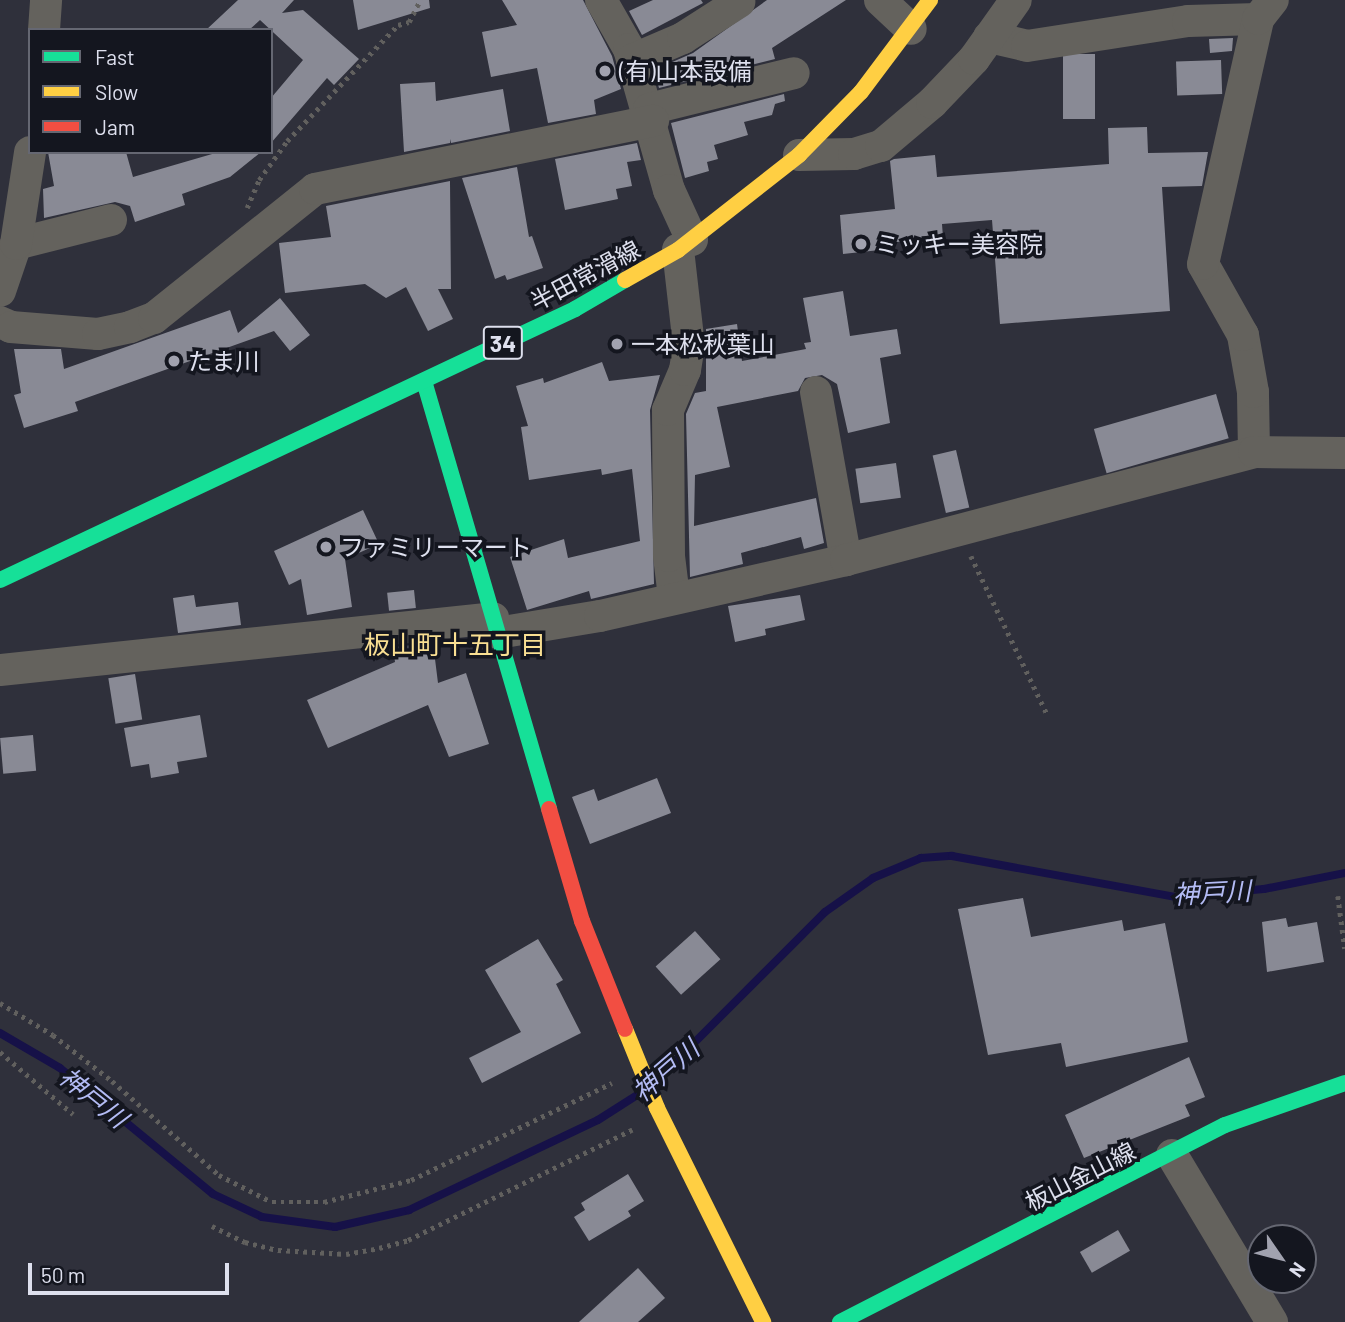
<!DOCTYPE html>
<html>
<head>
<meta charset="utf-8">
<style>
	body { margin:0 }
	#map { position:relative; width:1345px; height:1322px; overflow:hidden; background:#2f303b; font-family:Barlow,"Noto Sans JP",sans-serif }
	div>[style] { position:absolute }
	.stream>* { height:8px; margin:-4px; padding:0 4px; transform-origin:4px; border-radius:4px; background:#161148 }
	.building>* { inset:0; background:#898a95; transform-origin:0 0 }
	.path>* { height:4.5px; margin-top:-2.25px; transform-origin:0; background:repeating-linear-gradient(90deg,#61605e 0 3.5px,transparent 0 8.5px) }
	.street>* { height:32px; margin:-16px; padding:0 16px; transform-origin:16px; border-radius:16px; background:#64625d }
	.fast>* { height:16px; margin:-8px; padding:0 8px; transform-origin:8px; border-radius:8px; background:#16e098 }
	.slow>* { height:16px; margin:-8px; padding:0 8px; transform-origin:8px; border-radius:8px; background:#ffcf43 }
	.jam>* { height:16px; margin:-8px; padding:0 8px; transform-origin:8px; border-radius:8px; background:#f24e42 }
	.dots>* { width:19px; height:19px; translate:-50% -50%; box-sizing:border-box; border:4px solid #14161f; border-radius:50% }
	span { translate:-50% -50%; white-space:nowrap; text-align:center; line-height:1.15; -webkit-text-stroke:7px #14161f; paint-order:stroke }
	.shield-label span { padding:2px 5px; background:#14161f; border:2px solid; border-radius:5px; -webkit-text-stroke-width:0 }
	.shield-label { font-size:23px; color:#dee0ee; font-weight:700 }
	.poi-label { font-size:24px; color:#dee0ee }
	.left { translate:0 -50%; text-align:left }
	.street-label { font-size:24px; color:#dee0ee }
	.neighbourhood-label { font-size:26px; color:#f9df92 }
	.water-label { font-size:26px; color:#b3bbf4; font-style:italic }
	.legend { position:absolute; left:28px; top:28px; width:245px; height:126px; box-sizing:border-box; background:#14161f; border:2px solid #656772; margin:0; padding:9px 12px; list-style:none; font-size:21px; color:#dee0ee }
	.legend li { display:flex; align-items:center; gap:14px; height:35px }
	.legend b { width:35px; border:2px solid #656772 }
	.north { position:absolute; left:1247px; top:1224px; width:70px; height:70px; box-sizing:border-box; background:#14161f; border:2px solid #656772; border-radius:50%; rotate:125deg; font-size:19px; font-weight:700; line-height:28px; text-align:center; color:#dee0ee }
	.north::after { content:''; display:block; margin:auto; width:24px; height:32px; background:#a1a2af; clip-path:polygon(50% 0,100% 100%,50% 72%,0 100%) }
	.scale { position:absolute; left:28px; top:1263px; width:201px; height:32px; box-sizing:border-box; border:4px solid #dee0ee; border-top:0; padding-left:9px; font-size:21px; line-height:24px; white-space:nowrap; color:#dee0ee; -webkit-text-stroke:5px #14161f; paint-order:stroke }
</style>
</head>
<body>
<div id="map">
	<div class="stream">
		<div style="left:0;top:1033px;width:69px;rotate:30.3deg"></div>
		<div style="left:60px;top:1068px;width:198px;rotate:39.5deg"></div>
		<div style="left:213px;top:1194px;width:54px;rotate:25.1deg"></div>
		<div style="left:262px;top:1217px;width:74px;rotate:7.8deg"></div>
		<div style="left:335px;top:1227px;width:76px;rotate:-12.9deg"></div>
		<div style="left:409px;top:1210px;width:209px;rotate:-25.5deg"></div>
		<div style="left:598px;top:1120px;width:49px;rotate:-32.4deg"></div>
		<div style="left:658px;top:1079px;width:236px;rotate:-45deg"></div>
		<div style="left:825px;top:912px;width:59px;rotate:-35.3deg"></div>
		<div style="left:873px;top:878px;width:52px;rotate:-22.6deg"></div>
		<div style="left:921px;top:858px;width:31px;rotate:-4deg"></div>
		<div style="left:952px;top:856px;width:228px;rotate:10.4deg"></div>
		<div style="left:1176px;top:897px;width:88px;rotate:-5.2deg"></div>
		<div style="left:1264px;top:889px;width:83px;rotate:-11.2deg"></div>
	</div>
	<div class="building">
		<div style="clip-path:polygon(238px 0,294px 0,282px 13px,303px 10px,359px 59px,334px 85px,327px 78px,271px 143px,271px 98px,303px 60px,260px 20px,249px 30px,206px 30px)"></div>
		<div style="clip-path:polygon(353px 0,429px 0,430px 8px,358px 30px)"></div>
		<div style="clip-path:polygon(502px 0,583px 0,612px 56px,621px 89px,594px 100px,596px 114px,548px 123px,537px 68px,491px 77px,482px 32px,517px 25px)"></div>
		<div style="clip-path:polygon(653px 0,701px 0,703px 3px,642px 35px,629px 11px)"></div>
		<div style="clip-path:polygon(767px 0,846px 0,772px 48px,775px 59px,659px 88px,654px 70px,693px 53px)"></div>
		<div style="clip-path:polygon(1233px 38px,1232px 51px,1210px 53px,1209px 39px)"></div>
		<div style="left:1095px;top:54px;width:65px;height:32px;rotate:90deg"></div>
		<div style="left:1221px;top:60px;width:34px;height:45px;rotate:88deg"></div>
		<div style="clip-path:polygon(435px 82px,436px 101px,503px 89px,510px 131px,451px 143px,450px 139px,450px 143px,404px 152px,400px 84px)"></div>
		<div style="clip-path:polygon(784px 94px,785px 101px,775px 104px,772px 115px,744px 122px,748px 135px,714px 145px,718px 159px,707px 162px,709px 171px,685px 178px,671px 123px)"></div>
		<div style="clip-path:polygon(1147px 127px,1148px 153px,1208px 152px,1202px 186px,1162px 187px,1170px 311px,1000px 324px,992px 220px,942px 224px,943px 237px,888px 243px,889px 249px,843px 254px,840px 215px,895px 209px,890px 161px,894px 159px,935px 155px,937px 177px,1109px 164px,1108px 128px)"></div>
		<div style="clip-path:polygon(637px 143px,641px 160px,627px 162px,632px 186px,616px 189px,618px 199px,565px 210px,555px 159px)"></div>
		<div style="clip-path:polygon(48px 152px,126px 152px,133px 177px,219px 152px,261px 152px,230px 177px,182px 194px,185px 205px,135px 222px,130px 206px,115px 202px,44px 218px,43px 189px,54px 186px)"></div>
		<div style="clip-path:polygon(517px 167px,529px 237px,532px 236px,543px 268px,507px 280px,505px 275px,495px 279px,462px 178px)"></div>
		<div style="clip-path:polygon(450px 181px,451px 289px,438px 289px,453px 319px,428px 331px,406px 287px,386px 298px,365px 284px,285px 293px,279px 243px,331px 237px,326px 206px)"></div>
		<div style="clip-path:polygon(843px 291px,850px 336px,897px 329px,901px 354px,880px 358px,890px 423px,848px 433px,837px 384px,822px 375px,805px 378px,798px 391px,717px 407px,730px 467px,695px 475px,694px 526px,816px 498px,824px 543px,804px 549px,801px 537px,741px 553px,743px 564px,690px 577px,686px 414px,695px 393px,706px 391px,706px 329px,737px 324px,742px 361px,806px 349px,804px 343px,811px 342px,803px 298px)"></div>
		<div style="clip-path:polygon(280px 298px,310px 335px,290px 351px,274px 331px,75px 402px,78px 411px,24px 428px,14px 395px,21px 393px,14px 349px,61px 349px,64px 369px,230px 310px,238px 333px)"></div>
		<div style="clip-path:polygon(602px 362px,609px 381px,660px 375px,650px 410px,654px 584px,591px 599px,589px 591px,527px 610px,510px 557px,564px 539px,568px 558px,640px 541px,632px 469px,602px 475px,601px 469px,529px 480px,521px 427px,528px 426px,516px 386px,543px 378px,544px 383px)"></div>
		<div style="left:1216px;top:394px;width:46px;height:127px;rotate:74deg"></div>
		<div style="left:956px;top:450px;width:59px;height:24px;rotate:77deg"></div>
		<div style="left:896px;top:463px;width:35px;height:41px;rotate:82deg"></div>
		<div style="clip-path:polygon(363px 510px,379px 544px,345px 559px,352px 607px,307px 615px,301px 579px,289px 585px,274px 551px)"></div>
		<div style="left:414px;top:590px;width:18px;height:27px;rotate:84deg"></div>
		<div style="clip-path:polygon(194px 595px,196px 607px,238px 602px,241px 625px,178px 633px,173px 598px)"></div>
		<div style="clip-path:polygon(800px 595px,805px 620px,765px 629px,766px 635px,735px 642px,728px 606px)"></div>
		<div style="clip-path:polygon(433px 643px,438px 683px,466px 673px,489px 744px,449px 757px,428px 705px,328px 748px,307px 700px,395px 662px,393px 647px)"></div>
		<div style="left:135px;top:674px;width:46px;height:27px;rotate:81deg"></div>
		<div style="clip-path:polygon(200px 715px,207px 757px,177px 762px,179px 773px,151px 778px,149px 764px,131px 767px,124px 728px)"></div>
		<div style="left:33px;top:735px;width:36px;height:33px;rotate:85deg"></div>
		<div style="clip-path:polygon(657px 778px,671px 813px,590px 844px,572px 797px,594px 789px,598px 801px)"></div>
		<div style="clip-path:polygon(1023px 898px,1031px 937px,1122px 920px,1124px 931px,1165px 923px,1188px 1042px,1066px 1067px,1061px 1043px,988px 1055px,958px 909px)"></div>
		<div style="clip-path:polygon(1286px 918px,1288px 927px,1317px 922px,1324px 962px,1267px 972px,1262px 922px)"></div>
		<div style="left:695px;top:931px;width:38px;height:53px;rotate:48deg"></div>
		<div style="clip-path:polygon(538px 939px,563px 980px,556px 984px,581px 1033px,482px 1083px,469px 1058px,521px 1032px,485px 970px)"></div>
		<div style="clip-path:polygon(1189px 1057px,1205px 1097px,1185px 1105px,1190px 1116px,1084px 1158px,1065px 1115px)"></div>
		<div style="clip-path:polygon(628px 1174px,644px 1201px,628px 1211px,631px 1216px,589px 1241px,574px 1217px,585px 1210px,581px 1203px)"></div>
		<div style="left:1118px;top:1230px;width:24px;height:44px;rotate:60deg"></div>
		<div style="clip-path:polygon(638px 1268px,665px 1298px,638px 1322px,579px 1322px)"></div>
	</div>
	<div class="path">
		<div style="left:247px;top:208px;width:30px;rotate:-67deg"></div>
		<div style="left:259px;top:180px;width:48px;rotate:-54.3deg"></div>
		<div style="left:287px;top:141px;width:161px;rotate:-46.3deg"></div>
		<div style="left:398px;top:25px;width:11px;rotate:-15deg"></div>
		<div style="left:409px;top:22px;width:25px;rotate:-63deg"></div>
		<div style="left:971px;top:556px;width:178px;rotate:64.3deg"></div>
		<div style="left:1338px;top:896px;width:53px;rotate:82.5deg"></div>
		<div style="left:0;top:1003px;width:62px;rotate:31.1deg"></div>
		<div style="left:53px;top:1035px;width:75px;rotate:37.9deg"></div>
		<div style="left:112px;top:1081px;width:142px;rotate:41.3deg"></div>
		<div style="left:219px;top:1175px;width:59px;rotate:27deg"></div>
		<div style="left:272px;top:1202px;width:52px"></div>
		<div style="left:324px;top:1202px;width:90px;rotate:-14.2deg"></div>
		<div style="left:411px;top:1180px;width:223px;rotate:-25.8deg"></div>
		<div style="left:0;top:1052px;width:96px;rotate:40.3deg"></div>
		<div style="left:212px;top:1226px;width:37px;rotate:26deg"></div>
		<div style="left:245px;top:1242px;width:34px;rotate:14deg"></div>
		<div style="left:278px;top:1250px;width:68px;rotate:3.4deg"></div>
		<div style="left:346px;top:1254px;width:34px;rotate:-10deg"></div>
		<div style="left:379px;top:1248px;width:30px;rotate:-15deg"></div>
		<div style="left:408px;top:1240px;width:250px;rotate:-26.2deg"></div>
	</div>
	<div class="street">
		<div style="left:601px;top:0;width:56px;rotate:60.3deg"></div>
		<div style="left:629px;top:49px;width:147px;rotate:74.2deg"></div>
		<div style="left:669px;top:190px;width:55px;rotate:65.3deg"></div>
		<div style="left:880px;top:0;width:42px;rotate:43.1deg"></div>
		<div style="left:44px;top:30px;width:30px;rotate:-86deg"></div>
		<div style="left:989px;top:37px;width:39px;rotate:13deg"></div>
		<div style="left:1027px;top:46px;width:163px;rotate:-8.8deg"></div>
		<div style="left:1188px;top:21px;width:70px;rotate:-1.6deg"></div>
		<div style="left:632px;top:60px;width:56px;rotate:-23.3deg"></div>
		<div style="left:683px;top:38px;width:67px;rotate:-32.7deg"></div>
		<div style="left:649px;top:109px;width:149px;rotate:-13.9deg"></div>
		<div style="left:799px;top:155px;width:55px;rotate:-1deg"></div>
		<div style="left:854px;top:154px;width:28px;rotate:-17deg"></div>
		<div style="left:881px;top:146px;width:67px;rotate:-40.1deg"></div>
		<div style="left:932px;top:103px;width:61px;rotate:-46.3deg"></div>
		<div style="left:974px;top:59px;width:72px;rotate:-54.6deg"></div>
		<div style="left:16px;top:244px;width:98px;rotate:-14.2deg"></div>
		<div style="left:0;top:291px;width:50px;rotate:-71.2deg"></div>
		<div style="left:16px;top:244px;width:93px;rotate:-81.3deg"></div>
		<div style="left:0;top:322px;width:12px;rotate:24deg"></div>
		<div style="left:11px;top:327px;width:87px;rotate:4.6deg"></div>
		<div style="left:98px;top:334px;width:33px;rotate:-12deg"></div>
		<div style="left:130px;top:327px;width:26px;rotate:-21deg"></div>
		<div style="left:154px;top:318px;width:206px;rotate:-38.7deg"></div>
		<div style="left:315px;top:189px;width:345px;rotate:-11.4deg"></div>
		<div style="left:816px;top:392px;width:171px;rotate:79.9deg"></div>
		<div style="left:1254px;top:452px;width:60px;rotate:-91deg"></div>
		<div style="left:1253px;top:392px;width:58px;rotate:-100deg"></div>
		<div style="left:1243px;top:335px;width:81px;rotate:-119.4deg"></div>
		<div style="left:1203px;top:264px;width:251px;rotate:-77.3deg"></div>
		<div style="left:1258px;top:19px;width:24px;rotate:-52deg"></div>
		<div style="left:674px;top:597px;width:41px;rotate:-97deg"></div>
		<div style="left:669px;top:556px;width:146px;rotate:-90.4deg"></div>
		<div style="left:668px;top:410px;width:43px;rotate:-67deg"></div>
		<div style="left:685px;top:370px;width:24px;rotate:-81deg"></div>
		<div style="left:689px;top:346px;width:97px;rotate:-96.5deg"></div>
		<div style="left:498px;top:633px;width:103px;rotate:-9.5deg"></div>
		<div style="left:600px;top:616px;width:252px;rotate:-12.8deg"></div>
		<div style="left:846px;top:560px;width:422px;rotate:-14.8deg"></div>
		<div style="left:1254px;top:452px;width:91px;rotate:0.6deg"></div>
		<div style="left:0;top:670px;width:496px;rotate:-6deg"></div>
		<div style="left:1172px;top:1155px;width:195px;rotate:59.1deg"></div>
	</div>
	<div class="fast">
		<div style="left:424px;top:381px;width:446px;rotate:73.7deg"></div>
		<div style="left:0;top:580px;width:636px;rotate:-25.23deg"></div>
		<div style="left:575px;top:309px;width:58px;rotate:-30.1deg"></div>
		<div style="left:840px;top:1322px;width:432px;rotate:-27.1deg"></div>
		<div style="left:1225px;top:1125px;width:127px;rotate:-19.3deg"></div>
	</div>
	<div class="slow">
		<div style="left:625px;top:280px;width:61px;rotate:-29.5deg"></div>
		<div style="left:678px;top:250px;width:154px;rotate:-38.1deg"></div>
		<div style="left:799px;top:155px;width:88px;rotate:-45.5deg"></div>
		<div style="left:861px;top:92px;width:115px;rotate:-53.1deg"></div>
		<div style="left:625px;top:1029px;width:85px;rotate:67.9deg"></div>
		<div style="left:657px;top:1108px;width:239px;rotate:63.6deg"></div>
	</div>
	<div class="jam">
		<div style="left:549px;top:809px;width:117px;rotate:73.6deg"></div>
		<div style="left:582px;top:921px;width:116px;rotate:68.3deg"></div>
	</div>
	<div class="dots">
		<div style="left:605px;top:71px;background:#a1a2af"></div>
		<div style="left:861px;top:244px;background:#a1a2af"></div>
		<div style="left:617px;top:344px;background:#a1a2af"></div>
		<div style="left:174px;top:361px;background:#a1a2af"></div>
		<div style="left:326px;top:547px;background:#a1a2af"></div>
	</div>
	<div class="shield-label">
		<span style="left:503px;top:343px">34</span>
	</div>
	<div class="poi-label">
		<span class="left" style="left:619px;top:71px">(有)山本設備</span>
		<span class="left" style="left:875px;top:244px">ミッキー美容院</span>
		<span class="left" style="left:631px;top:344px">一本松秋葉山</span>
		<span class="left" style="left:188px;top:361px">たま川</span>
		<span class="left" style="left:340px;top:547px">ファミリーマート</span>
	</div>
	<div class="street-label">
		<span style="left:585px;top:275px;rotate:-28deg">半田常滑線</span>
		<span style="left:1080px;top:1176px;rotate:-27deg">板山金山線</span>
	</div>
	<div class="neighbourhood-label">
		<span style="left:455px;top:644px">板山町十五丁目</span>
	</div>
	<div class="water-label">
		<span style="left:1212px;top:892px;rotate:-3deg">神戸川</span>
		<span style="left:665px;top:1070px;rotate:-41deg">神戸川</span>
		<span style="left:94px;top:1097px;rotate:39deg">神戸川</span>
	</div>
	<ul class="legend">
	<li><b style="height:9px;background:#16e098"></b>Fast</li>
	<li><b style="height:9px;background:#ffcf43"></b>Slow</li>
	<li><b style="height:9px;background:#f24e42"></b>Jam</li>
	</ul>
	<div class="north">N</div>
	<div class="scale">50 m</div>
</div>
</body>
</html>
